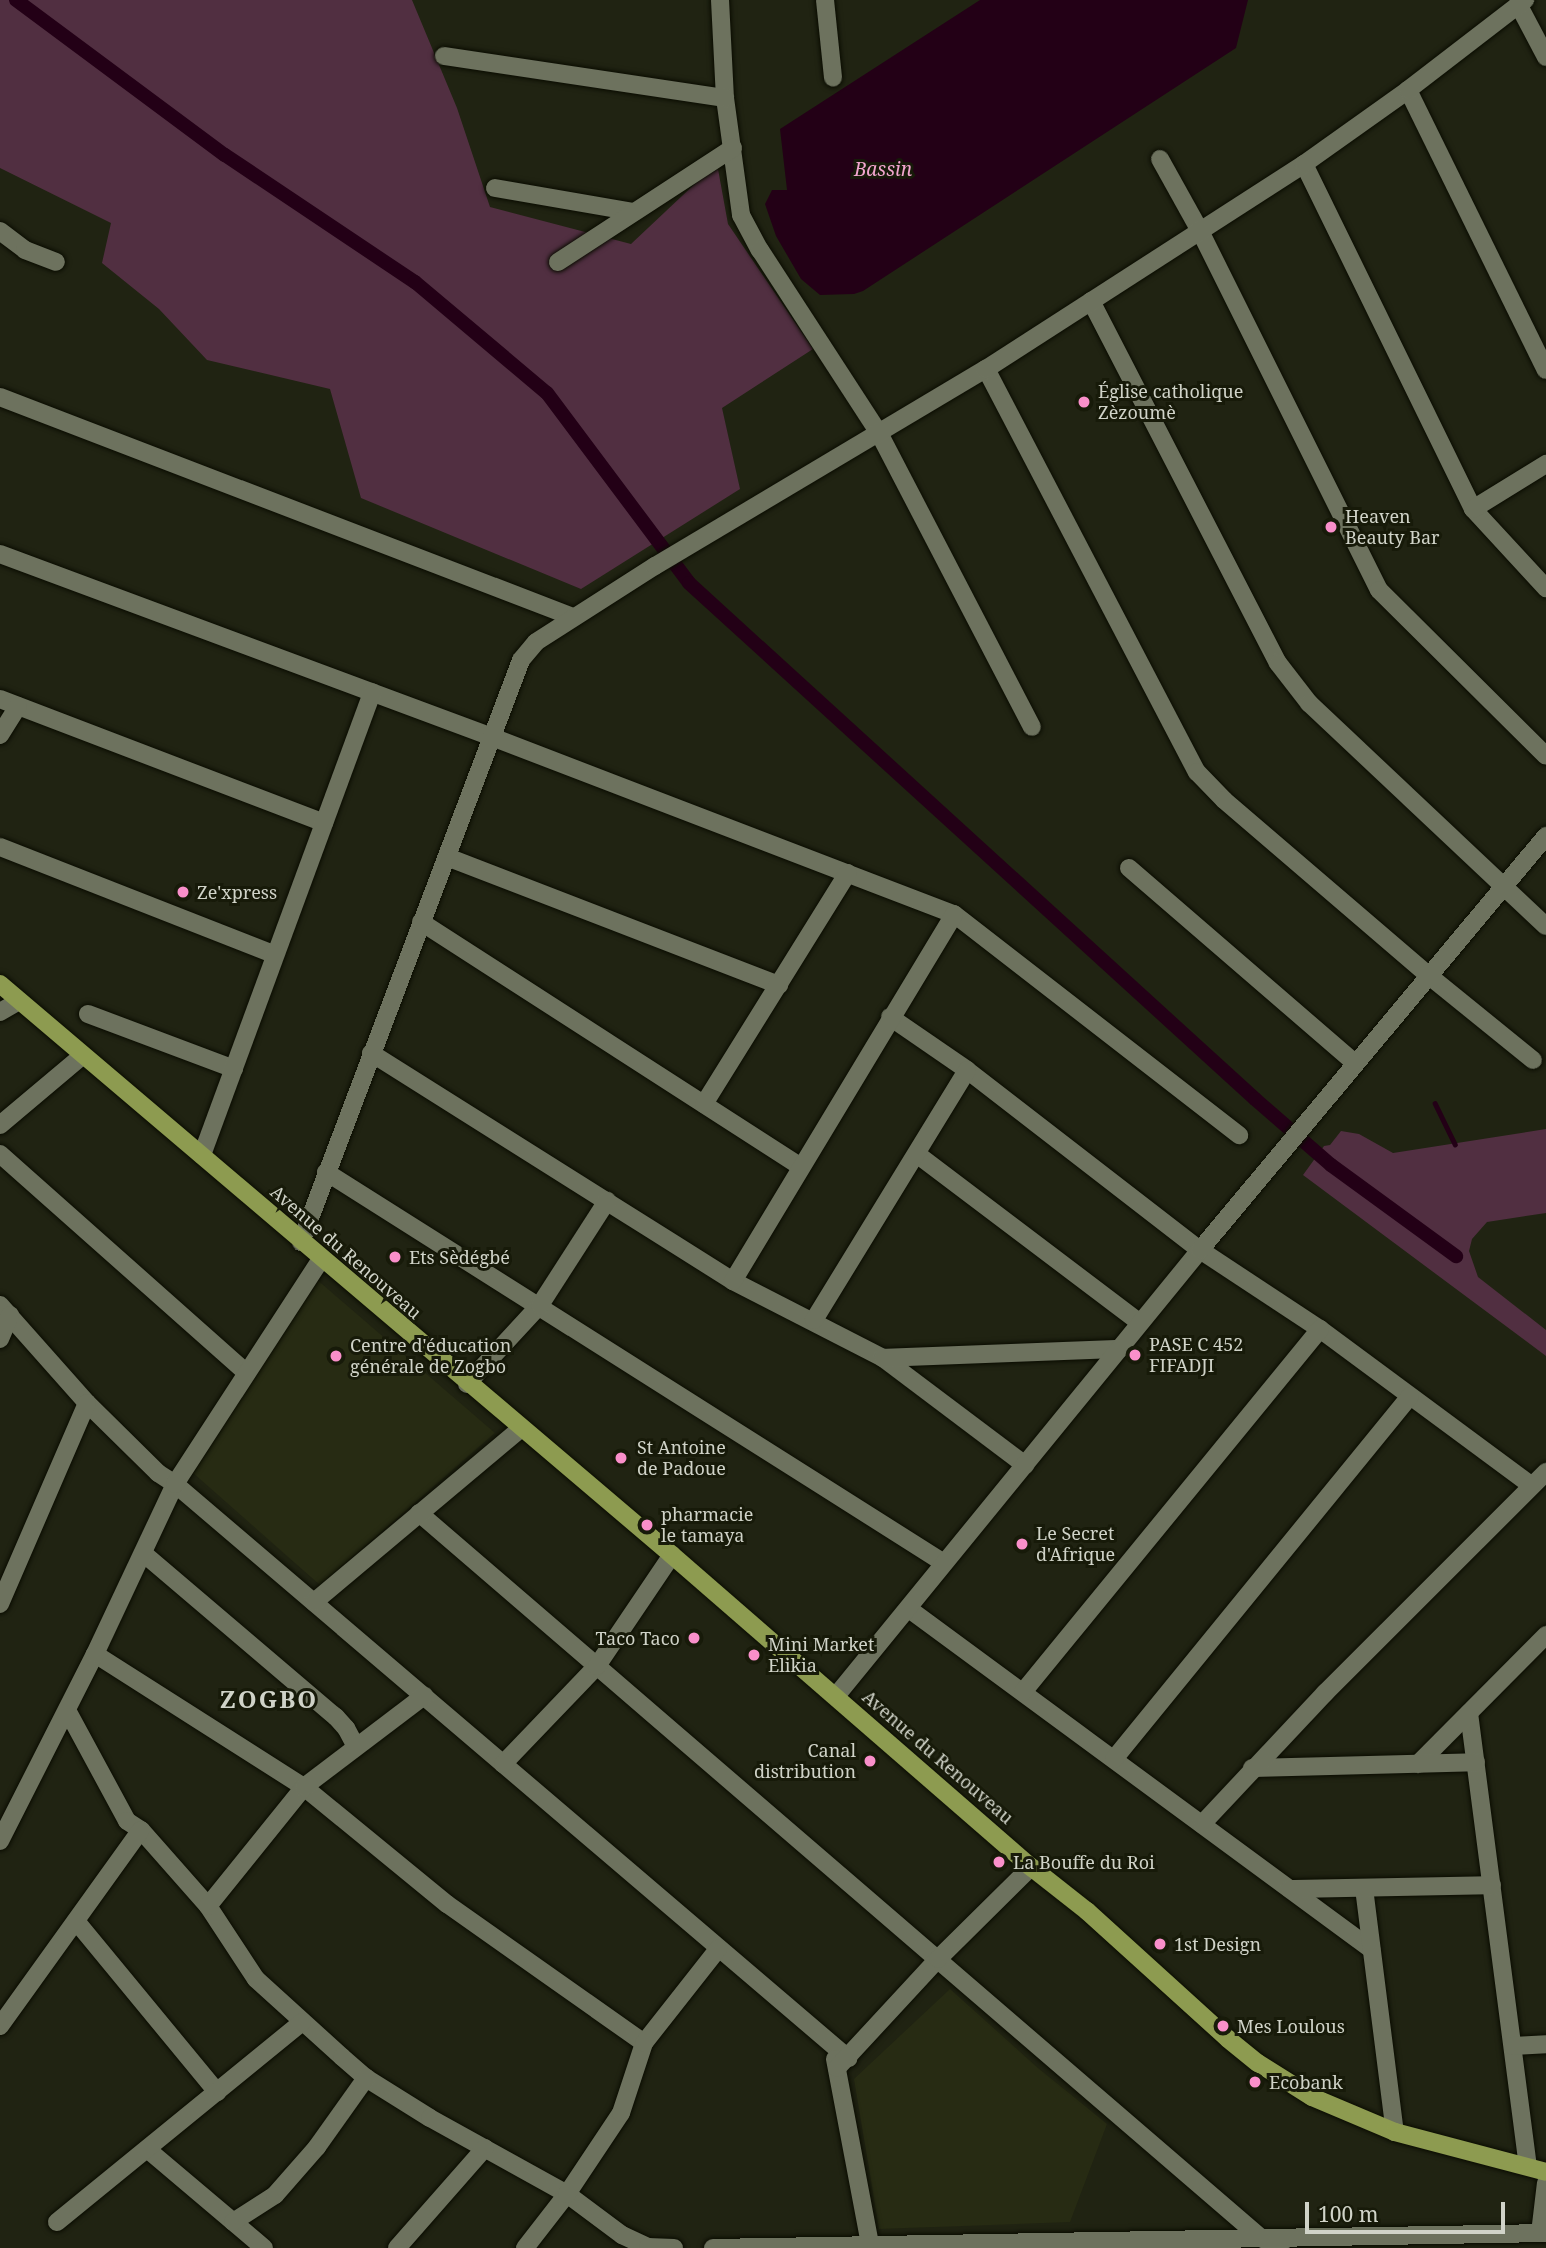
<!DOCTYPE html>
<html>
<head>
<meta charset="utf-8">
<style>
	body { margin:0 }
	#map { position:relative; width:1546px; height:2248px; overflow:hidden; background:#202312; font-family:"Noto Serif",serif }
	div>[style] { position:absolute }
	.built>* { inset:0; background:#272b13 }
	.green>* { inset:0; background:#512f41 }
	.water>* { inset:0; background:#230016 }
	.stream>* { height:4.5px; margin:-2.25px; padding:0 2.25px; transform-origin:2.25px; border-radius:2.25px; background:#230016 }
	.canal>* { height:14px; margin:-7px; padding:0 7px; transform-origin:7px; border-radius:7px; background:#230016 }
	.roads { filter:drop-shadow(0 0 2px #0a0c01) drop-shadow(0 0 2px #0a0c01) }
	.minor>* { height:18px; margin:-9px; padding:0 9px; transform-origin:9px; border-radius:9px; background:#6d725e }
	.major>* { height:18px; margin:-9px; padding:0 9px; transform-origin:9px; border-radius:9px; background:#8d9b50 }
	.dots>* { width:19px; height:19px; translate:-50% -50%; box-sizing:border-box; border:4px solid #171a09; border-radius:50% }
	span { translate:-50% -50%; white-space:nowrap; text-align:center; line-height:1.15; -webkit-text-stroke:6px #171a09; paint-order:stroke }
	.poi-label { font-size:18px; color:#d0d3c8 }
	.left { translate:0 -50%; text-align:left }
	.right { translate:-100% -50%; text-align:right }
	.street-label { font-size:18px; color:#d0d3c8 }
	.water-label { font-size:19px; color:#f2a5ce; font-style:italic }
	.district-label { font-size:24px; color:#d0d3c8; font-weight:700; letter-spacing:2px }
	.scale { position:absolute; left:1305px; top:2202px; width:200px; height:32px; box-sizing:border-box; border:4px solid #d0d3c8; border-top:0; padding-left:9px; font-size:21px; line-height:24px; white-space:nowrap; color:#d0d3c8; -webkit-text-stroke:5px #171a09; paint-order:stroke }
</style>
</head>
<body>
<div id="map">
	<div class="built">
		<div style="clip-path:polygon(315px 1278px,495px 1433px,320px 1585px,192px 1472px)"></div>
		<div style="clip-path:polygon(950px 1989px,1038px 2068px,1107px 2124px,1070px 2222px,879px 2229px,854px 2079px)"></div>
	</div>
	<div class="green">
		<div style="clip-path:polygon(0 0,412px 0,457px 108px,490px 207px,631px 244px,700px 179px,718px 169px,728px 224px,813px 349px,722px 408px,740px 489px,581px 589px,361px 498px,330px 389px,207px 360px,159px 309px,102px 263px,111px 223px,0 168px)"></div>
		<div style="clip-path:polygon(1546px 1129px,1546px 1213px,1487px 1222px,1472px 1239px,1469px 1251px,1478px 1277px,1546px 1330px,1546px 1356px,1303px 1175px,1324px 1146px,1330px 1145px,1341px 1131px,1359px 1134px,1393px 1153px)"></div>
	</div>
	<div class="water">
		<div style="clip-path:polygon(980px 0,1248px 0,1236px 48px,863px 291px,854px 294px,820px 295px,801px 279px,776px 236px,765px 204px,772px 190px,787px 190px,780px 129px)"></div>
	</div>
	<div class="stream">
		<div style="left:1435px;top:1103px;width:46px;rotate:64deg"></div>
	</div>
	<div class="canal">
		<div style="left:16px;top:0;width:260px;rotate:36.6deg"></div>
		<div style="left:225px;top:155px;width:229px;rotate:33.8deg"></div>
		<div style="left:415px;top:282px;width:172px;rotate:40.1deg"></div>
		<div style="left:547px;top:393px;width:237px;rotate:53.2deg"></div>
		<div style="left:689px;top:583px;width:766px;rotate:42.35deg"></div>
		<div style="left:1255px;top:1099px;width:101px;rotate:41deg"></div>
		<div style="left:1331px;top:1165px;width:155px;rotate:36.1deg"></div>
	</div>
	<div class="roads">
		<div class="minor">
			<div style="left:720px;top:0;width:98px;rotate:87.1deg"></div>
			<div style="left:725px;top:98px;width:118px;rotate:82.2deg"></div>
			<div style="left:741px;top:215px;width:40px;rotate:62deg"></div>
			<div style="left:760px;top:250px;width:221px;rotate:57deg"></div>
			<div style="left:880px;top:435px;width:329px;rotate:62.5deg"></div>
			<div style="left:825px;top:0;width:78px;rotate:84.1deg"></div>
			<div style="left:1518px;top:4px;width:60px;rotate:62.2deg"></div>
			<div style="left:444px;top:56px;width:284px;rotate:8.5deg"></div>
			<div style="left:1408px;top:90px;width:312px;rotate:63.8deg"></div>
			<div style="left:1160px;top:159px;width:82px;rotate:60.9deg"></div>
			<div style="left:1200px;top:231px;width:401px;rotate:63.5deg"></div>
			<div style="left:1379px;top:590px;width:235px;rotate:44.8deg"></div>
			<div style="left:1304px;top:164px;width:384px;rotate:63.9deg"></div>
			<div style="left:1473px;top:509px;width:108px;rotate:47.3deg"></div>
			<div style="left:495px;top:188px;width:141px;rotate:9.8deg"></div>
			<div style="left:0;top:231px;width:31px;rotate:37deg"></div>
			<div style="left:25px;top:250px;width:33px;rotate:21deg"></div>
			<div style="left:558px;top:262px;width:209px;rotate:-33.1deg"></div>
			<div style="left:1091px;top:301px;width:407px;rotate:62.7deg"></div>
			<div style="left:1278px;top:663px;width:51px;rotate:52.2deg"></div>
			<div style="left:1309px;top:703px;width:325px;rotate:43.3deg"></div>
			<div style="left:986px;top:369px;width:455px;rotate:62.4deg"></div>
			<div style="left:1197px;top:772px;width:39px;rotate:46deg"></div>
			<div style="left:1224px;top:800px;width:269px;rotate:40.6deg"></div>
			<div style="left:1428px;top:975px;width:135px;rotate:39deg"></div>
			<div style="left:0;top:397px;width:614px;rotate:21deg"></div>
			<div style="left:1473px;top:509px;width:86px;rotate:-31.7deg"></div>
			<div style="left:0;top:554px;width:525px;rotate:20.4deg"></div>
			<div style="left:492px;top:737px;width:495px;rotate:21deg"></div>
			<div style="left:954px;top:914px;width:361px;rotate:37.8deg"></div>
			<div style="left:0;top:699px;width:347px;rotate:20.9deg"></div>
			<div style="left:0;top:735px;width:34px;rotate:-58deg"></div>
			<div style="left:0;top:847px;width:295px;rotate:21.4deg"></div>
			<div style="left:447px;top:857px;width:356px;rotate:21.1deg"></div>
			<div style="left:1129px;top:868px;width:298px;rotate:40.8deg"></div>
			<div style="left:421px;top:922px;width:450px;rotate:32.8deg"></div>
			<div style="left:0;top:1012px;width:22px;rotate:-30deg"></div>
			<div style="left:88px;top:1014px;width:156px;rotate:20.6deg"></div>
			<div style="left:890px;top:1017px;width:93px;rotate:34.5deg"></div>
			<div style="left:967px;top:1070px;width:294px;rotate:37.7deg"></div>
			<div style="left:1200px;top:1250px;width:144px;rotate:33.4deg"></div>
			<div style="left:1320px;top:1329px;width:262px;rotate:36.5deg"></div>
			<div style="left:371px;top:1053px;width:428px;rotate:32.2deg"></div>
			<div style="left:733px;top:1281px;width:169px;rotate:27.2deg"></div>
			<div style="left:883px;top:1358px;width:178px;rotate:37deg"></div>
			<div style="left:704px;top:1104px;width:272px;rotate:-58.1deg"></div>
			<div style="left:0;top:1125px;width:107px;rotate:-40.1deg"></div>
			<div style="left:0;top:1154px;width:330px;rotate:41.6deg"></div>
			<div style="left:202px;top:1155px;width:493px;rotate:-69.8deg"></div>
			<div style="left:918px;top:1155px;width:278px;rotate:37.1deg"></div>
			<div style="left:326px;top:1172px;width:731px;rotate:32.32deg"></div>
			<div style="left:301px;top:1242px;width:622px;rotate:-69.29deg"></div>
			<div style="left:521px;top:660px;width:23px;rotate:-50deg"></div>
			<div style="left:536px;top:642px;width:141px;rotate:-32.6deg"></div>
			<div style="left:655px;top:566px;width:385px;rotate:-30.8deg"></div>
			<div style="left:986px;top:369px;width:378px;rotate:-32.8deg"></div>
			<div style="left:1304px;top:164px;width:128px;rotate:-35.4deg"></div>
			<div style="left:1408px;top:90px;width:148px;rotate:-37.6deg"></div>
			<div style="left:733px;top:1281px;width:428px;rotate:-58.9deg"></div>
			<div style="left:0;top:1305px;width:131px;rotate:48.4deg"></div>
			<div style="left:87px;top:1403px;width:100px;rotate:44.6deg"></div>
			<div style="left:158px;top:1473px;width:20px;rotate:33deg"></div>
			<div style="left:175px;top:1484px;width:885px;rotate:40.46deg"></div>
			<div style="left:814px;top:1320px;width:293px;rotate:-58.5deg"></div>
			<div style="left:0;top:1339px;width:26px;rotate:-67deg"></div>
			<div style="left:883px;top:1358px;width:237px;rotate:-2.2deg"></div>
			<div style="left:467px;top:1384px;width:108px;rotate:-47.3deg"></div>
			<div style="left:540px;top:1305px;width:124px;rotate:-57.2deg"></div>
			<div style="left:419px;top:1513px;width:1111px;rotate:40.73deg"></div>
			<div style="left:1261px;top:2238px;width:22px;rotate:27deg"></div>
			<div style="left:143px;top:1553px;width:253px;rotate:40.4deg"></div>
			<div style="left:336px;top:1717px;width:15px;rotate:48deg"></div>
			<div style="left:346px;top:1728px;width:21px;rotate:62deg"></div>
			<div style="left:314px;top:1602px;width:269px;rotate:-40deg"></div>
			<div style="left:0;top:1604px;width:219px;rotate:-66.6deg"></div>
			<div style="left:909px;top:1609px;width:574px;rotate:36.35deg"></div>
			<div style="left:95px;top:1654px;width:248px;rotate:32.5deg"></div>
			<div style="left:304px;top:1787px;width:185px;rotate:39.3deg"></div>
			<div style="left:447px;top:1904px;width:241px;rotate:35.2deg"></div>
			<div style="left:1023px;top:1692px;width:469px;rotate:-50.7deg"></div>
			<div style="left:836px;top:1696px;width:576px;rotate:-50.78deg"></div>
			<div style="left:1200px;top:1250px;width:540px;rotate:-50.11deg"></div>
			<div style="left:67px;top:1710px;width:126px;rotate:61.6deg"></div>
			<div style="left:127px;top:1821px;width:17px;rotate:33deg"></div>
			<div style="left:141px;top:1830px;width:101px;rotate:48.6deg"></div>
			<div style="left:208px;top:1906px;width:87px;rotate:56.7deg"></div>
			<div style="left:256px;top:1979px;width:116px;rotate:42.2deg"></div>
			<div style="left:342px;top:2057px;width:32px;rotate:41deg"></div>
			<div style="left:366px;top:2078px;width:75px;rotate:32deg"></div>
			<div style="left:430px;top:2118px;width:157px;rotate:29deg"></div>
			<div style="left:567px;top:2194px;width:69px;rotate:36.7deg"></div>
			<div style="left:622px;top:2235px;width:29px;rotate:25deg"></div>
			<div style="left:648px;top:2247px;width:26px;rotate:2deg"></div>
			<div style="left:1469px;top:1713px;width:457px;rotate:82.6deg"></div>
			<div style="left:1114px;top:1759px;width:468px;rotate:-50.8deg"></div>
			<div style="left:503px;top:1764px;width:136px;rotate:-46.2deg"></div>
			<div style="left:597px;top:1666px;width:134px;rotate:-56deg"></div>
			<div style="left:1418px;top:1764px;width:182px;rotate:-45.2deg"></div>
			<div style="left:1252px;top:1768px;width:224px;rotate:-1.5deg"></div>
			<div style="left:1202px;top:1824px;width:180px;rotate:-46.8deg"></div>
			<div style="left:1325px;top:1693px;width:313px;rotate:-45deg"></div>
			<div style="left:0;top:1841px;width:210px;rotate:-63.1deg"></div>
			<div style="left:95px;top:1654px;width:188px;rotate:-64.8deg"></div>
			<div style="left:175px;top:1484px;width:268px;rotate:-57deg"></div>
			<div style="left:1364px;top:1888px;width:246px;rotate:82.8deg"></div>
			<div style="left:1290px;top:1889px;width:202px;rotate:-1.1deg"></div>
			<div style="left:208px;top:1906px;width:153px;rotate:-51.1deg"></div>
			<div style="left:304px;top:1787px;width:151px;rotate:-37.2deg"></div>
			<div style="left:76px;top:1921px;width:222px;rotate:50.5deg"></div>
			<div style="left:0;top:2026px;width:241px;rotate:-54.3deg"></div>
			<div style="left:1513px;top:2046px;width:33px;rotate:-3deg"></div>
			<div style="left:835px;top:2059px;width:189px;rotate:79.3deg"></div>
			<div style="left:837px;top:2068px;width:149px;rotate:-47.2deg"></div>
			<div style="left:938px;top:1959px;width:131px;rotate:-44.7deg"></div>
			<div style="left:147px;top:2149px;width:153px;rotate:40.2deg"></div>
			<div style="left:57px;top:2222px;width:316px;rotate:-39.2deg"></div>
			<div style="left:233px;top:2222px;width:50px;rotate:-32.7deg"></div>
			<div style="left:275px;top:2195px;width:64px;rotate:-48.8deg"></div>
			<div style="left:317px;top:2147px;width:85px;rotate:-54.6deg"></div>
			<div style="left:1540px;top:2233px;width:50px;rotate:-83.2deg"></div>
			<div style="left:397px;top:2248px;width:133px;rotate:-48.7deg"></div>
			<div style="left:525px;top:2248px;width:68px;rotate:-52.1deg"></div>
			<div style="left:567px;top:2194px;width:97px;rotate:-56.3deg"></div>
			<div style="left:621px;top:2113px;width:74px;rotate:-71.8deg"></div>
			<div style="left:644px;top:2043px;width:120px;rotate:-51.8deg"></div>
			<div style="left:713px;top:2248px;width:833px;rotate:-1.03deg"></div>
		</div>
		<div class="major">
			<div style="left:0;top:984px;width:882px;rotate:40.35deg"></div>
			<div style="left:672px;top:1555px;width:476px;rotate:41deg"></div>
			<div style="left:1031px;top:1867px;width:71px;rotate:38.2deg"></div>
			<div style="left:1087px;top:1911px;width:190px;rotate:42.2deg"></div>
			<div style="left:1228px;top:2039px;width:38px;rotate:39deg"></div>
			<div style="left:1258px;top:2063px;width:64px;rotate:32.2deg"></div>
			<div style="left:1312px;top:2097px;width:90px;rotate:22.9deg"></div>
			<div style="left:1395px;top:2132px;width:156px;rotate:14.8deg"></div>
		</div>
	</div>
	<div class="dots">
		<div style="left:1084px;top:402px;background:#f98fca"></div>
		<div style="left:1331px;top:527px;background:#f98fca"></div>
		<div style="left:183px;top:892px;background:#f98fca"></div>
		<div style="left:395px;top:1257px;background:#f98fca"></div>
		<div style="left:1135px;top:1355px;background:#f98fca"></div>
		<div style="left:336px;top:1356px;background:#f98fca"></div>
		<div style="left:621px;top:1458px;background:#f98fca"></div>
		<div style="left:647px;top:1525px;background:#f98fca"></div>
		<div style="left:1022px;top:1544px;background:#f98fca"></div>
		<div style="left:694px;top:1638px;background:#f98fca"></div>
		<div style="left:754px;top:1655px;background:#f98fca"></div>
		<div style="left:870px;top:1761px;background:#f98fca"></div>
		<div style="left:999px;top:1862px;background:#f98fca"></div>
		<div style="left:1160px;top:1944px;background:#f98fca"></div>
		<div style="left:1223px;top:2026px;background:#f98fca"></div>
		<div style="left:1255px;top:2082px;background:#f98fca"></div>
	</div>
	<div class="poi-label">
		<span class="left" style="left:1098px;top:402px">Église catholique<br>Zèzoumè</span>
		<span class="left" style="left:1345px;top:527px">Heaven<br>Beauty Bar</span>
		<span class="left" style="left:197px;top:892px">Ze'xpress</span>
		<span class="left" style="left:409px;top:1257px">Ets Sèdégbé</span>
		<span class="left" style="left:1149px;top:1355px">PASE C 452<br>FIFADJI</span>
		<span class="left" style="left:350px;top:1356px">Centre d'éducation<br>générale de Zogbo</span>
		<span class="left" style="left:637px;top:1458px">St Antoine<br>de Padoue</span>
		<span class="left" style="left:661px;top:1525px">pharmacie<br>le tamaya</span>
		<span class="left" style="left:1036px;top:1544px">Le Secret<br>d'Afrique</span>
		<span class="right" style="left:680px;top:1638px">Taco Taco</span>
		<span class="left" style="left:768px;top:1655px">Mini Market<br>Elikia</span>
		<span class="right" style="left:856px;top:1761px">Canal<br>distribution</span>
		<span class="left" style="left:1013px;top:1862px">La Bouffe du Roi</span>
		<span class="left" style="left:1174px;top:1944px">1st Design</span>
		<span class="left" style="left:1237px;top:2026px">Mes Loulous</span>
		<span class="left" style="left:1269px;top:2082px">Ecobank</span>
	</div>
	<div class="street-label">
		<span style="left:346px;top:1252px;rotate:41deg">Avenue du Renouveau</span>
		<span style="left:938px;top:1757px;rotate:41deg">Avenue du Renouveau</span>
	</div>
	<div class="water-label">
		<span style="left:883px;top:170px">Bassin</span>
	</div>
	<div class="district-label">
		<span style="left:269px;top:1699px">ZOGBO</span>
	</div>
	<div class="scale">100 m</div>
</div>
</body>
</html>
